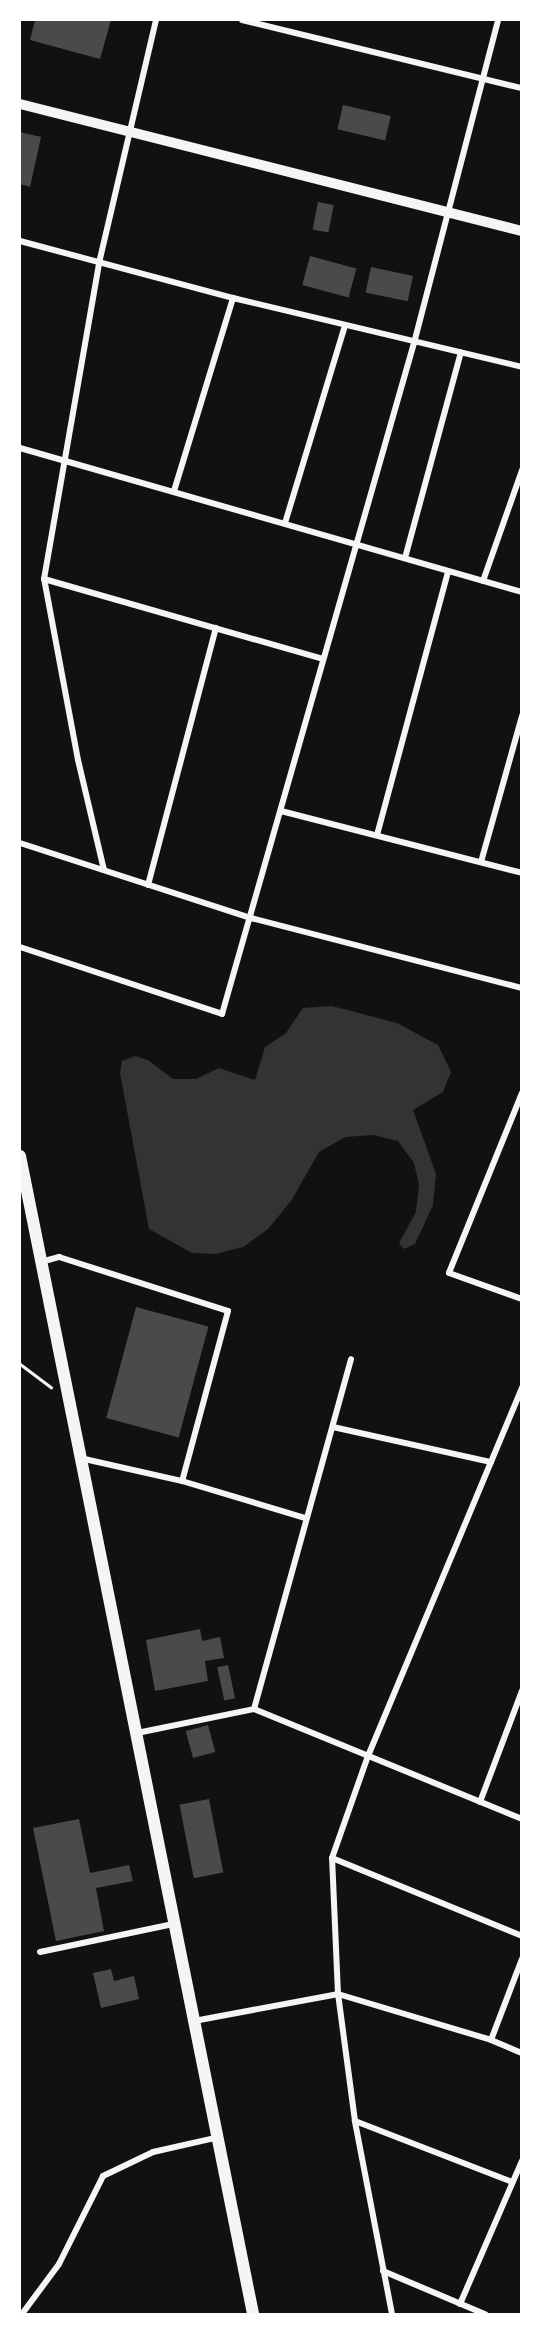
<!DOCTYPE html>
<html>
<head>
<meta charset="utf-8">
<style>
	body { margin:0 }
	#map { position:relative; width:541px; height:2334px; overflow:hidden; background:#111; font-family:"Titillium Web",sans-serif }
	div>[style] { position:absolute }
	.water>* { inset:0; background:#333 }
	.building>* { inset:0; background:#4a4a4a; transform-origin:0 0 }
	.path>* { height:3px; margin:-1.5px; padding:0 1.5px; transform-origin:1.5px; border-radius:1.5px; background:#f5f5f5 }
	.minor>* { height:6px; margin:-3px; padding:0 3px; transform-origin:3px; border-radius:3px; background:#f5f5f5 }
	.tertiary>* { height:10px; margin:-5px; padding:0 5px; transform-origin:5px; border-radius:5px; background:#f5f5f5 }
	.secondary>* { height:12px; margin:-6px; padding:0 6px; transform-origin:6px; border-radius:6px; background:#f5f5f5 }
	span { translate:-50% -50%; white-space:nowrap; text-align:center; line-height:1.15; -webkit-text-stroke:4.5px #fff; paint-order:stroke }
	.frame { position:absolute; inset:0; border:21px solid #fff; pointer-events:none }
</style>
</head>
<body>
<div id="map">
	<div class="water">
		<div style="clip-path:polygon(332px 1006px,397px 1023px,438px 1045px,451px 1072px,443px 1092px,413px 1110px,436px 1174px,433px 1205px,415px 1244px,404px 1249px,399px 1243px,416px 1212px,419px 1185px,414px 1163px,398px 1141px,373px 1135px,345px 1137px,319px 1152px,291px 1201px,268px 1229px,243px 1247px,215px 1254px,192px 1253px,149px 1229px,120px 1073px,122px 1061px,135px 1056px,148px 1060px,173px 1079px,196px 1079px,219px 1068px,255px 1080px,265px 1047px,286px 1033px,303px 1008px)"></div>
	</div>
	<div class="building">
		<div style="clip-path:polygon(35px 20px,111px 20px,100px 59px,30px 40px)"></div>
		<div style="left:343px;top:105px;width:49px;height:25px;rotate:13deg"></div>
		<div style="clip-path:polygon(20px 132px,41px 137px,30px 187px,20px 184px)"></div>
		<div style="left:318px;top:202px;width:16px;height:28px;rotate:11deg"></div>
		<div style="left:310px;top:256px;width:48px;height:30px;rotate:15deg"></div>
		<div style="left:371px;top:267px;width:43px;height:26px;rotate:12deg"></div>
		<div style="left:136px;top:1307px;width:75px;height:115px;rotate:15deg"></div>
		<div style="clip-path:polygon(200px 1629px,202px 1641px,220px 1637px,224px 1658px,205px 1661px,208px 1681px,155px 1691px,146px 1640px)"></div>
		<div style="left:228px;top:1665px;width:34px;height:11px;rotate:78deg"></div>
		<div style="left:208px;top:1725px;width:28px;height:23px;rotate:75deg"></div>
		<div style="left:209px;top:1799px;width:75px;height:30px;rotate:79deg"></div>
		<div style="clip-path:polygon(79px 1819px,90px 1873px,129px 1865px,133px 1881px,96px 1888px,104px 1931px,56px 1941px,33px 1828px)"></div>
		<div style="clip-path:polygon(111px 1969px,114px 1981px,134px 1976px,139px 1999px,101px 2008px,93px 1973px)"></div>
	</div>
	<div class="path">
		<div style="left:20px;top:1364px;width:39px;rotate:37deg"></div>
	</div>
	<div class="minor">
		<div style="left:242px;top:20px;width:288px;rotate:13.7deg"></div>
		<div style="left:20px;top:241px;width:220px;rotate:15deg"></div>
		<div style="left:233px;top:298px;width:297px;rotate:13.4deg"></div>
		<div style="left:20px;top:448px;width:522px;rotate:16.01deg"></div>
		<div style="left:174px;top:491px;width:202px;rotate:-73deg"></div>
		<div style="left:285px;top:523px;width:206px;rotate:-73.1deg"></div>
		<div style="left:405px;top:558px;width:213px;rotate:-74.8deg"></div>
		<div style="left:44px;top:579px;width:290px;rotate:16deg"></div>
		<div style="left:483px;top:581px;width:118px;rotate:-70.6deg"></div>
		<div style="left:281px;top:811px;width:249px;rotate:14.4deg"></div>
		<div style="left:377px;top:835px;width:273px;rotate:-74.9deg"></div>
		<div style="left:20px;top:843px;width:243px;rotate:18deg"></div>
		<div style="left:251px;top:918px;width:280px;rotate:14.5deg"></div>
		<div style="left:481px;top:862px;width:152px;rotate:-74.3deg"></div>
		<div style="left:104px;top:870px;width:113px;rotate:-103.3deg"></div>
		<div style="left:78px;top:760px;width:184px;rotate:-100.6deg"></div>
		<div style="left:44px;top:579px;width:321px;rotate:-80.1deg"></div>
		<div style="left:99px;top:263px;width:250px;rotate:-76.8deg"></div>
		<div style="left:148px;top:885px;width:266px;rotate:-75.2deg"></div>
		<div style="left:20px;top:947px;width:213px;rotate:18.3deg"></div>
		<div style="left:222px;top:1014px;width:698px;rotate:-74.03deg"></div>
		<div style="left:414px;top:343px;width:334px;rotate:-75.4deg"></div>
		<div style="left:522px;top:1093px;width:194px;rotate:112.1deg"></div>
		<div style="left:449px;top:1273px;width:77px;rotate:19.6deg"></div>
		<div style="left:41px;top:1262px;width:19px;rotate:-16deg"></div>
		<div style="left:59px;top:1257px;width:177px;rotate:17.7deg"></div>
		<div style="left:228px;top:1311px;width:176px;rotate:105.1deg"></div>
		<div style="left:333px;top:1427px;width:162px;rotate:12.5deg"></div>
		<div style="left:80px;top:1458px;width:105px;rotate:12.7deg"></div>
		<div style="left:182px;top:1481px;width:128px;rotate:16.7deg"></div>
		<div style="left:254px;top:1709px;width:363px;rotate:-74.5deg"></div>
		<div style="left:137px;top:1733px;width:119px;rotate:-11.6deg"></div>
		<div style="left:254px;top:1709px;width:290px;rotate:22.3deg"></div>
		<div style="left:480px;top:1802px;width:119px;rotate:-69.3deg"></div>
		<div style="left:332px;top:1858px;width:205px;rotate:22.3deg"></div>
		<div style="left:40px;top:1952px;width:136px;rotate:-11.9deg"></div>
		<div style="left:194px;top:2021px;width:147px;rotate:-10.6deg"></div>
		<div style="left:338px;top:1994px;width:160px;rotate:16.7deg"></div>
		<div style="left:491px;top:2040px;width:34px;rotate:23deg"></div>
		<div style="left:491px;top:2040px;width:87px;rotate:-69.1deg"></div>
		<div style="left:355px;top:2121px;width:168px;rotate:21.2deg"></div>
		<div style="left:383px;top:2271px;width:111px;rotate:22.9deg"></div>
		<div style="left:460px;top:2304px;width:156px;rotate:-66.6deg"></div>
		<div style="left:22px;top:2314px;width:62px;rotate:-53.5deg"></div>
		<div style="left:59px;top:2264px;width:98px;rotate:-63.4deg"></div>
		<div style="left:103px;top:2176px;width:55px;rotate:-25.6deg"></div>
		<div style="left:153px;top:2152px;width:64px;rotate:-12.7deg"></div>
		<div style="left:392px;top:2314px;width:197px;rotate:-100.9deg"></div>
		<div style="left:355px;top:2121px;width:128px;rotate:-97.6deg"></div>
		<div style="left:338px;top:1994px;width:136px;rotate:-92.5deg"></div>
		<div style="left:332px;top:1858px;width:108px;rotate:-70.6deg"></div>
		<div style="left:368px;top:1756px;width:400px;rotate:-67.3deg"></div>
	</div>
	<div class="tertiary">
		<div style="left:20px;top:104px;width:518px;rotate:14.2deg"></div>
	</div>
	<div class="secondary">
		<div style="left:20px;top:1156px;width:1181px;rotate:78.62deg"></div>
	</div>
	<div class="frame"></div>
</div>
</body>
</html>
